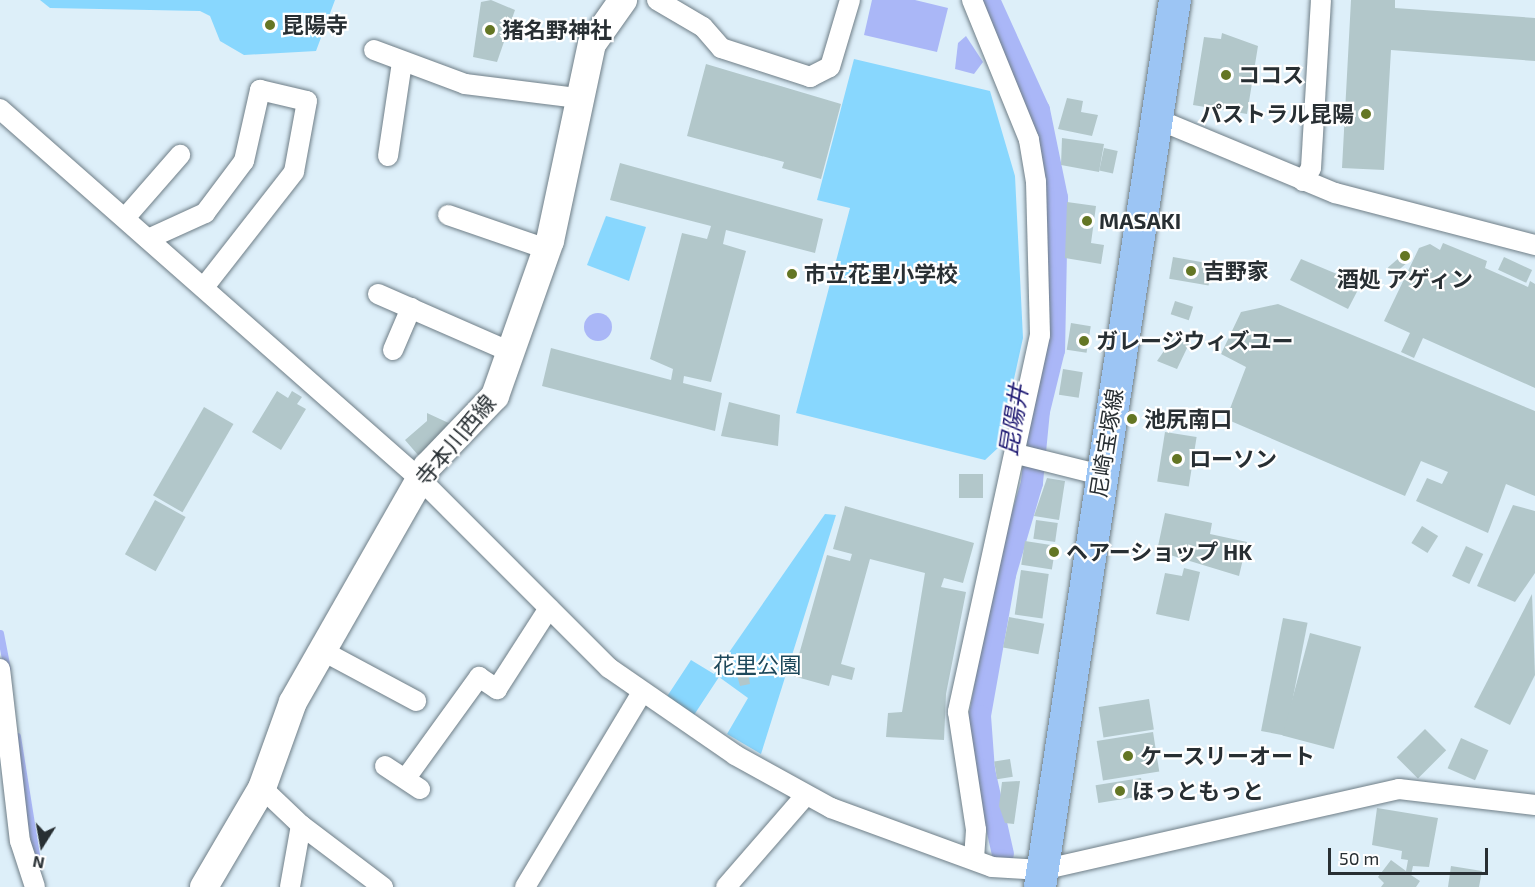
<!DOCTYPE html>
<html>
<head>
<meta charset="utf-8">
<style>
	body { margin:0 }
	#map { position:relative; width:1535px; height:887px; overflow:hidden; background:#ddeff9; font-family:"Exo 2","Noto Sans JP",sans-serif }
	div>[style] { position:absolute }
	.green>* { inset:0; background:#88d7fe }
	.water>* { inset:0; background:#aab7f7 }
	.round { border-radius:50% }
	.stream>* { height:7px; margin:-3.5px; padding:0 3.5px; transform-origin:3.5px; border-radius:3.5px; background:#aab7f7 }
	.canal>* { height:22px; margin:-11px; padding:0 11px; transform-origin:11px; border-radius:11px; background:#aab7f7 }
	.building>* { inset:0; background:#b2c7ca; transform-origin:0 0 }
	.roads { filter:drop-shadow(0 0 2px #6f7e87) drop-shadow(0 0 2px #6f7e87) }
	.street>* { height:20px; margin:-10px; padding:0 10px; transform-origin:10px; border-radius:10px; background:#fff }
	.secondary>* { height:28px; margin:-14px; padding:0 14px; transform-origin:14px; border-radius:14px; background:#fff }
	.primary>* { height:32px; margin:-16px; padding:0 16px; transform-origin:16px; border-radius:16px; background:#9cc5f4 }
	.dots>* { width:16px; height:16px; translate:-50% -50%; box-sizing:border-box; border:3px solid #fff; border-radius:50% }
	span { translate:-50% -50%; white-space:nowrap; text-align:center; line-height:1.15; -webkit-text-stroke:4.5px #fff; paint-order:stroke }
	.poi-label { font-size:22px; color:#282f33; font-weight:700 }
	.left { translate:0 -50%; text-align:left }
	.right { translate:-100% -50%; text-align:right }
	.street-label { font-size:22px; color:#282f33 }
	.park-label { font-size:22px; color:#1d485b }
	.water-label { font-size:24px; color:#1f1a73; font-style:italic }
	.north { position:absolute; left:12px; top:815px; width:60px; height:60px; -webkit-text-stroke:4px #fff; paint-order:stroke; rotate:191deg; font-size:16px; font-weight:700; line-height:24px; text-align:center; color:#282f33 }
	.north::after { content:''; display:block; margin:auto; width:21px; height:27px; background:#282f33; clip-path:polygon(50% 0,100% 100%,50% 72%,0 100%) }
	.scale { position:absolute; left:1328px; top:848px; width:160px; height:27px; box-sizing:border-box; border:3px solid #282f33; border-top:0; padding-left:8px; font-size:18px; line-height:21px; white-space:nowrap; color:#282f33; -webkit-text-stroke:4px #fff; paint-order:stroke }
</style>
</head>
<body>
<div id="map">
	<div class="green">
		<div style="clip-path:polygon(40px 0,335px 0,316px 51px,244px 55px,220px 41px,210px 16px,200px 11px,50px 8px)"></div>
		<div style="clip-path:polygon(854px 59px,990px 91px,1015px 176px,1023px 338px,999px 447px,985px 460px,796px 413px,850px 208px,817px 200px)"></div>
		<div style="clip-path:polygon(606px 216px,646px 227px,629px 281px,587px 265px)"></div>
		<div style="clip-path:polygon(825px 514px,836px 515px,761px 754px,727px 734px,748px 698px,719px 677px,694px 715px,666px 698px,691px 660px,714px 674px)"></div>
	</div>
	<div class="water">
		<div style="clip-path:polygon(872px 0,915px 0,948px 8px,937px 52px,864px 35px)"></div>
		<div style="clip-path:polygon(966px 36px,983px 62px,974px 74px,955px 69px,958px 43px)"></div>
		<div class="round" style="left:584px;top:313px;width:28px;height:28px"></div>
	</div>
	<div class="stream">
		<div style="left:0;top:633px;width:36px;rotate:79deg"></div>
		<div style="left:17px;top:736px;width:133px;rotate:80.9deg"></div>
	</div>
	<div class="canal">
		<div style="left:989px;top:0;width:121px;rotate:65.6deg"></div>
		<div style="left:1039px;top:110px;width:90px;rotate:78.4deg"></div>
		<div style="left:1057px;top:198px;width:152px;rotate:91.1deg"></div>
		<div style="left:1054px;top:350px;width:63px;rotate:103.8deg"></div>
		<div style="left:1039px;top:411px;width:72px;rotate:95.6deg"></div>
		<div style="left:1032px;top:483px;width:96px;rotate:106.4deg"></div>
		<div style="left:1005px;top:575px;width:143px;rotate:100.1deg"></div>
		<div style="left:980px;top:716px;width:54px;rotate:85.8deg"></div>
		<div style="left:984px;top:770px;width:86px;rotate:77.3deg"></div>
	</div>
	<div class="building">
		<div style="clip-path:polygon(491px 0,515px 10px,497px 62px,473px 57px,481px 2px)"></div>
		<div style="clip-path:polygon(1351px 0,1395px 0,1395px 8px,1535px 18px,1535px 61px,1391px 50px,1384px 170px,1342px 168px)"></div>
		<div style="clip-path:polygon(1222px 33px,1258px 46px,1247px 114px,1193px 105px,1204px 37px,1221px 39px)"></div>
		<div style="clip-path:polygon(706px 64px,841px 104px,821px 179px,782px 168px,784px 162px,687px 136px)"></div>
		<div style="clip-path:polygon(1067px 98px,1083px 101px,1081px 112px,1098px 115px,1092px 136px,1058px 129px)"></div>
		<div style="clip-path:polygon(1062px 138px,1104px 144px,1099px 172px,1061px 165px)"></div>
		<div style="left:1104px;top:148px;width:14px;height:23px;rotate:12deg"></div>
		<div style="clip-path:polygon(620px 163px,823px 219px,815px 253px,726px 230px,723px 244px,746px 251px,711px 382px,684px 376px,683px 383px,722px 393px,715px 431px,542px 386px,551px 348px,671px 380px,673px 369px,650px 359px,682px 233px,707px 239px,711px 226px,610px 200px)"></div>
		<div style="clip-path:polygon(1067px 202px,1096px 206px,1091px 243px,1104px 245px,1101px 264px,1065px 258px)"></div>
		<div style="clip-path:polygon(1443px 243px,1487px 261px,1485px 268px,1528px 287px,1530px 281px,1535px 284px,1535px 388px,1423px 338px,1414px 358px,1401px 352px,1410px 333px,1384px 321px,1419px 248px,1430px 244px,1440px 250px)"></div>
		<div style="left:1173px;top:257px;width:40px;height:22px;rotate:10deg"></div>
		<div style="left:1400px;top:257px;width:9px;height:16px;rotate:49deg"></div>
		<div style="left:1504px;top:257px;width:31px;height:14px;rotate:25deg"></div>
		<div style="clip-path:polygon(1301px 259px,1361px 284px,1348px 309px,1290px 280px)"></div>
		<div style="left:1175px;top:301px;width:19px;height:14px;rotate:18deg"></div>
		<div style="clip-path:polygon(1278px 304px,1535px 411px,1535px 496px,1506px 484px,1488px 533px,1416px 501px,1427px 478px,1442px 484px,1448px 472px,1421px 461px,1405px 496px,1226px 419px,1246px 367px,1221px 354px,1241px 312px)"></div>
		<div style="left:1071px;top:323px;width:20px;height:27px;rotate:9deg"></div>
		<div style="clip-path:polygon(1173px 338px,1189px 344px,1177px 369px,1157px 361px)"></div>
		<div style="left:1063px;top:369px;width:20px;height:26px;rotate:9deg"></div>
		<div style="clip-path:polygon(277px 391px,288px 398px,292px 391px,302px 397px,297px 404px,306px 409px,281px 450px,252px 432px)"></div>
		<div style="clip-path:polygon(729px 402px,780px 415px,778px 446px,721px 436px)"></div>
		<div style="left:204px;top:407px;width:34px;height:102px;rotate:30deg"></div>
		<div style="clip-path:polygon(427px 413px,453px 425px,418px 455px,405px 440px,427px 421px)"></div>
		<div style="left:1165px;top:432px;width:32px;height:50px;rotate:9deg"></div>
		<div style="left:959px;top:474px;width:24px;height:24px"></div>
		<div style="clip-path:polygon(1047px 478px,1065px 481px,1059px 520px,1034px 516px)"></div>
		<div style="left:155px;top:500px;width:35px;height:62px;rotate:29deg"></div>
		<div style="clip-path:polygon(1513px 505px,1535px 511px,1535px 573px,1515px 602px,1477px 586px)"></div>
		<div style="clip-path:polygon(845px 506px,974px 543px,963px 583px,944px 578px,941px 587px,966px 592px,946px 694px,944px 740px,886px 737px,888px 713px,902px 712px,925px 573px,870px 559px,841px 664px,855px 668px,852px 680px,832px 675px,829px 686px,793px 676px,827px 555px,850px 561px,852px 554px,833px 549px)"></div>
		<div style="clip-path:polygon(1165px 513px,1212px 523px,1210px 534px,1247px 542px,1239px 576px,1157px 551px)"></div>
		<div style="left:1036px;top:520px;width:22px;height:19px;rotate:8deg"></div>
		<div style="left:1422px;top:526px;width:19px;height:20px;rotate:32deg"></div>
		<div style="left:1025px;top:541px;width:31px;height:24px;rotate:9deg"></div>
		<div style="left:1466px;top:546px;width:19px;height:33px;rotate:25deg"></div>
		<div style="clip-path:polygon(1184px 568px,1200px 572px,1189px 621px,1156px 614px,1165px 573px,1182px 576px)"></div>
		<div style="left:1021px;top:570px;width:28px;height:45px;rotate:8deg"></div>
		<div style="clip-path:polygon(1532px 594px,1535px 675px,1510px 725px,1474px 707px)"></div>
		<div style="left:1009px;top:617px;width:36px;height:31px;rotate:11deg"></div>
		<div style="left:1283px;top:618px;width:25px;height:115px;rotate:11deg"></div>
		<div style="left:1310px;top:633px;width:53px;height:106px;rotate:15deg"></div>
		<div style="clip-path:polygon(748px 672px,750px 684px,740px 686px,737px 675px)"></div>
		<div style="left:1149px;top:699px;width:31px;height:51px;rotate:81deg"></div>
		<div style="left:1425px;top:729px;width:30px;height:40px;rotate:45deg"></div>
		<div style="left:1153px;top:732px;width:40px;height:57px;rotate:81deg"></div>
		<div style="left:1461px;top:738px;width:30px;height:33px;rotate:24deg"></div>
		<div style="left:1010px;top:759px;width:18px;height:16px;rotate:81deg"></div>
		<div style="left:1141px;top:778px;width:18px;height:46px;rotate:81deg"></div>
		<div style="clip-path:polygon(1020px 781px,1014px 824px,1005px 823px,999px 806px,1002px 782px)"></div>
		<div style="clip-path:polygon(1377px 808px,1438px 818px,1429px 867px,1413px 866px,1411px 875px,1420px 881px,1416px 887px,1381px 887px,1384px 883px,1378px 877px,1391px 860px,1406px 871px,1408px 860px,1401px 859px,1402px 851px,1372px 845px)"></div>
		<div style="clip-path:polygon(1451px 866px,1482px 871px,1479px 887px,1448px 887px)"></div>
	</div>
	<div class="roads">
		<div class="street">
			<div style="left:657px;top:0;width:53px;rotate:30.4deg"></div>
			<div style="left:703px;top:27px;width:28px;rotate:49deg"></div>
			<div style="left:721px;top:48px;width:94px;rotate:18deg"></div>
			<div style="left:810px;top:77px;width:22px;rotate:-27deg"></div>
			<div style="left:830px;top:67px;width:70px;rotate:-73.4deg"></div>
			<div style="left:972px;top:0;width:151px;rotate:67.8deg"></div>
			<div style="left:1029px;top:140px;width:43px;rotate:80.5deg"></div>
			<div style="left:1036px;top:182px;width:153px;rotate:88.5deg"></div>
			<div style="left:1040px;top:335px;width:386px;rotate:102.3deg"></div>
			<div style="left:958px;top:712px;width:119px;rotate:81.3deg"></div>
			<div style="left:976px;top:830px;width:28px;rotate:94deg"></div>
			<div style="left:374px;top:50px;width:97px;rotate:20.5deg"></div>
			<div style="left:465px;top:84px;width:114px;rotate:7.1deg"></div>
			<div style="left:0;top:109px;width:560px;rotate:41.38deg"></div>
			<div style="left:420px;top:479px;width:267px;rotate:45deg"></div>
			<div style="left:609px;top:668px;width:153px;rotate:34.6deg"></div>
			<div style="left:735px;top:755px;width:110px;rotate:28.9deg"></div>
			<div style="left:831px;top:808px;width:171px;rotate:20.1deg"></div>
			<div style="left:992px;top:867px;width:50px;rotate:3.4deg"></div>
			<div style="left:1042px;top:870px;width:366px;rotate:-12.8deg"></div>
			<div style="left:1399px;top:789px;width:137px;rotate:6.7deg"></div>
			<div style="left:1157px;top:119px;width:193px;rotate:22.6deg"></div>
			<div style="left:1335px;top:193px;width:207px;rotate:14.6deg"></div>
			<div style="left:388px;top:156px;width:95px;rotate:-81.5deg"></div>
			<div style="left:1303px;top:181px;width:15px;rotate:-58deg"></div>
			<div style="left:1311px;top:168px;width:168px;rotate:-86.6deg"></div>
			<div style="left:448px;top:215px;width:105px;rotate:19deg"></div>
			<div style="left:125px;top:218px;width:84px;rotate:-48.9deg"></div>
			<div style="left:148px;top:239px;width:63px;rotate:-24.5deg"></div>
			<div style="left:205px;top:213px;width:65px;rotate:-53.1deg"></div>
			<div style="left:244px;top:161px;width:73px;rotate:-77.3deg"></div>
			<div style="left:260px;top:90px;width:48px;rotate:13.2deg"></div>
			<div style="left:307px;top:101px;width:72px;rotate:100.4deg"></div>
			<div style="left:294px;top:172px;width:146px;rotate:128deg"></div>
			<div style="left:378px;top:294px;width:145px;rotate:23.6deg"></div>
			<div style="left:393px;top:350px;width:46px;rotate:-66.8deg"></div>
			<div style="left:1017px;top:454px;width:87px;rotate:14deg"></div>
			<div style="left:321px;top:650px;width:108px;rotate:28.2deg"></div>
			<div style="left:0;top:669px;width:173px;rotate:83.4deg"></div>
			<div style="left:20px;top:841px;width:48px;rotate:71.9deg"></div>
			<div style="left:385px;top:766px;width:42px;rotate:33.3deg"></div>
			<div style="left:406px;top:778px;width:125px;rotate:-54.1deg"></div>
			<div style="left:479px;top:677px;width:22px;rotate:34deg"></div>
			<div style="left:497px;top:689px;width:96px;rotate:-57.3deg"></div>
			<div style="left:262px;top:788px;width:54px;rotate:43.5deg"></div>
			<div style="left:301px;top:825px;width:63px;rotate:100.1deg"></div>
			<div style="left:301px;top:825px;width:103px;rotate:37.1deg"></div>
			<div style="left:525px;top:887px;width:225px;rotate:-59deg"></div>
			<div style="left:726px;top:887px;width:121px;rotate:-49deg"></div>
		</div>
		<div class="secondary">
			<div style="left:204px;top:887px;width:115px;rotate:-59.6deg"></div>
			<div style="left:262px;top:788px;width:91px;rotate:-70.2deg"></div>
			<div style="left:293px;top:702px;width:271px;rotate:-60.3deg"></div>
			<div style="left:427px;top:467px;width:98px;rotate:-46.2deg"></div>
			<div style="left:495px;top:396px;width:164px;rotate:-70.5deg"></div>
			<div style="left:550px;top:241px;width:201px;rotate:-78deg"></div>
			<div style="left:592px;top:44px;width:54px;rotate:-54.8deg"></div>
		</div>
		<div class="primary">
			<div style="left:1040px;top:887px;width:897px;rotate:-81.35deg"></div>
		</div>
	</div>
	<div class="dots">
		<div style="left:270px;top:25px;background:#647624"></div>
		<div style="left:490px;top:30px;background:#647624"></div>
		<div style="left:1226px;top:75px;background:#647624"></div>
		<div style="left:1366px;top:114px;background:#647624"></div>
		<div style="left:1087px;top:221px;background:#647624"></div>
		<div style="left:1405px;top:256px;background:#647624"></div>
		<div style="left:1191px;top:271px;background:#647624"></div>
		<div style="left:792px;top:274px;background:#647624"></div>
		<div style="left:1084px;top:341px;background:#647624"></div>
		<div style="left:1132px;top:419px;background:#647624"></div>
		<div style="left:1177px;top:459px;background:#647624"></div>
		<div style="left:1054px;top:552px;background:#647624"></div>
		<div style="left:1128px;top:756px;background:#647624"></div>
		<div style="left:1120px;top:791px;background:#647624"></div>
	</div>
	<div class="poi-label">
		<span class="left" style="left:282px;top:25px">昆陽寺</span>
		<span class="left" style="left:502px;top:30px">猪名野神社</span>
		<span class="left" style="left:1238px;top:75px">ココス</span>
		<span class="right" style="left:1354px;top:114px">パストラル昆陽</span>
		<span class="left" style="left:1099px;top:221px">MASAKI</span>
		<span class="left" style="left:1203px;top:271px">吉野家</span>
		<span class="left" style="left:804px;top:274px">市立花里小学校</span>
		<span style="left:1405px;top:279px">酒処 アゲィン</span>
		<span class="left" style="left:1096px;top:341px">ガレージウィズユー</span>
		<span class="left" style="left:1144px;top:419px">池尻南口</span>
		<span class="left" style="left:1189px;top:459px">ローソン</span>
		<span class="left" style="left:1066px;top:552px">ヘアーショップ HK</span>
		<span class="left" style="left:1140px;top:756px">ケースリーオート</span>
		<span class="left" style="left:1132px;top:791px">ほっともっと</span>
	</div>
	<div class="street-label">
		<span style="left:455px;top:440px;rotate:-50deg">寺本川西線</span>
		<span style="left:1106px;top:443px;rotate:-81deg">尼崎宝塚線</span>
	</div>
	<div class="park-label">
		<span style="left:757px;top:665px">花里公園</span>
	</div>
	<div class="water-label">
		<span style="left:1013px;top:420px;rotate:-81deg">昆陽井</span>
	</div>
	<div class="north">N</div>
	<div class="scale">50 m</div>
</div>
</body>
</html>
